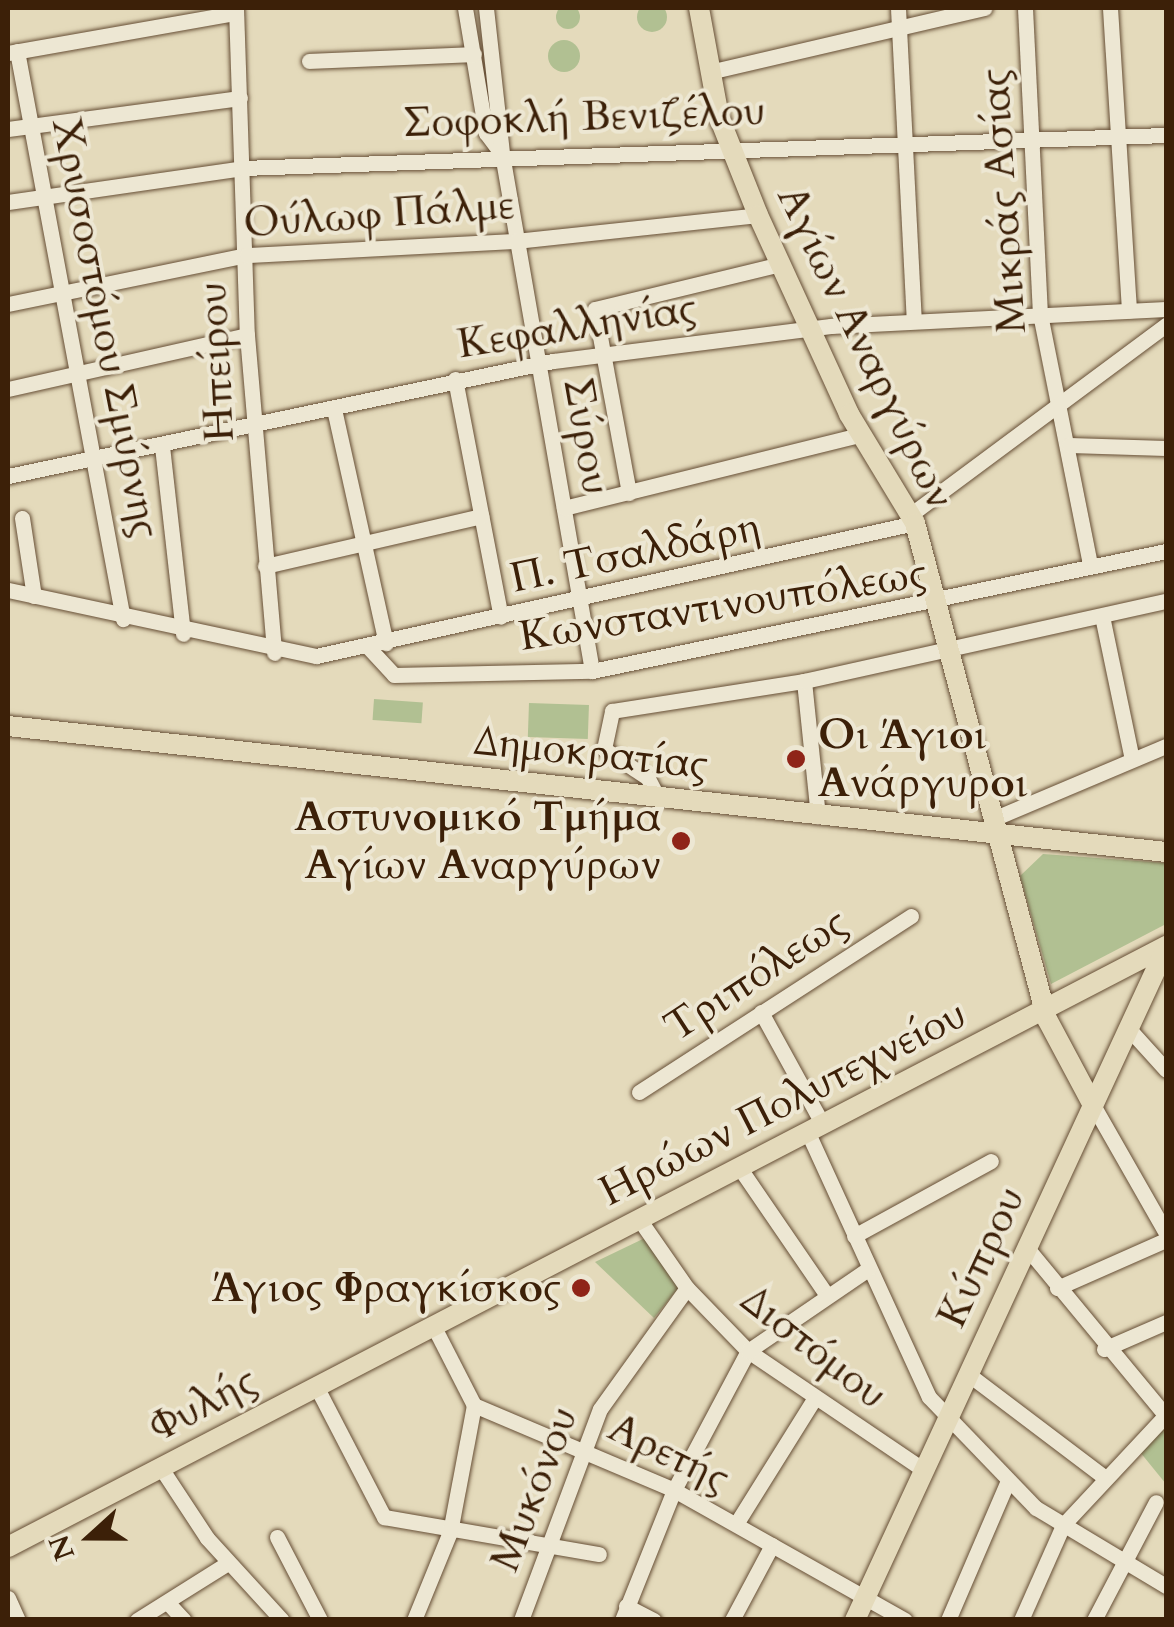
<!DOCTYPE html>
<html>
<head>
<meta charset="utf-8">
<style>
	body { margin:0 }
	#map { position:relative; width:1174px; height:1627px; overflow:hidden; background:#e4dabb; font-family:Cardo,serif }
	div>[style] { position:absolute }
	.green>* { inset:0; background:#b1c092; transform-origin:0 0 }
	.round { border-radius:50% }
	.roads { filter:drop-shadow(0 0 2px #664e35) drop-shadow(0 0 2px #664e35) }
	.minor>* { height:15px; margin:-7.5px; padding:0 7.5px; transform-origin:7.5px; border-radius:7.5px; background:#ede7d3 }
	.major>* { height:20px; margin:-10px; padding:0 10px; transform-origin:10px; border-radius:10px; background:#e4dabb }
	.dots>* { width:28px; height:28px; translate:-50% -50%; box-sizing:border-box; border:5px solid #ede7d3; border-radius:50% }
	span { translate:-50% -50%; white-space:nowrap; text-align:center; line-height:1.15; -webkit-text-stroke:8px #ede7d3; paint-order:stroke }
	.street-label { font-size:42px; color:#3c2008 }
	.poi-label { font-size:42px; color:#3c2008; font-weight:700 }
	.left { translate:0 -50%; text-align:left }
	.right { translate:-100% -50%; text-align:right }
	.frame { position:absolute; inset:0; border:10px solid #3c2008; pointer-events:none }
	.north { position:absolute; left:40px; top:1487px; width:100px; height:100px; -webkit-text-stroke:8px #ede7d3; paint-order:stroke; rotate:249deg; font-size:28px; font-weight:700; line-height:40px; text-align:center; color:#3c2008 }
	.north::after { content:''; display:block; margin:auto; width:35px; height:45px; background:#3c2008; clip-path:polygon(50% 0,100% 100%,50% 72%,0 100%) }
</style>
</head>
<body>
<div id="map">
	<div class="green">
		<div class="round" style="left:637px;top:2px;width:30px;height:30px"></div>
		<div class="round" style="left:556px;top:5px;width:24px;height:24px"></div>
		<div class="round" style="left:548px;top:40px;width:32px;height:32px"></div>
		<div style="left:374px;top:699px;width:49px;height:21px;rotate:4deg"></div>
		<div style="left:529px;top:703px;width:60px;height:34px;rotate:2deg"></div>
		<div style="clip-path:polygon(1043px 854px,1166px 863px,1166px 924px,1051px 984px,1020px 876px)"></div>
		<div style="clip-path:polygon(647px 1237px,680px 1286px,654px 1318px,595px 1262px)"></div>
		<div style="clip-path:polygon(1166px 1425px,1166px 1484px,1140px 1452px)"></div>
	</div>
	<div class="roads">
		<div class="minor">
			<div style="left:236px;top:8px;width:327px;rotate:88.1deg"></div>
			<div style="left:247px;top:335px;width:319px;rotate:85.1deg"></div>
			<div style="left:465px;top:8px;width:127px;rotate:80.5deg"></div>
			<div style="left:486px;top:133px;width:26px;rotate:53deg"></div>
			<div style="left:486px;top:8px;width:147px;rotate:83.7deg"></div>
			<div style="left:502px;top:154px;width:525px;rotate:80.12deg"></div>
			<div style="left:898px;top:8px;width:313px;rotate:87.1deg"></div>
			<div style="left:1025px;top:8px;width:306px;rotate:87.2deg"></div>
			<div style="left:1040px;top:314px;width:256px;rotate:78.7deg"></div>
			<div style="left:1110px;top:8px;width:303px;rotate:86.4deg"></div>
			<div style="left:17px;top:51px;width:578px;rotate:79.43deg"></div>
			<div style="left:8px;top:53px;width:231px;rotate:-10deg"></div>
			<div style="left:309px;top:61px;width:165px;rotate:-2.4deg"></div>
			<div style="left:709px;top:72px;width:283px;rotate:-13.1deg"></div>
			<div style="left:8px;top:129px;width:234px;rotate:-7.6deg"></div>
			<div style="left:8px;top:202px;width:237px;rotate:-8.2deg"></div>
			<div style="left:243px;top:168px;width:924px;rotate:-2.05deg"></div>
			<div style="left:8px;top:304px;width:244px;rotate:-11.6deg"></div>
			<div style="left:247px;top:255px;width:269px;rotate:-3deg"></div>
			<div style="left:516px;top:241px;width:243px;rotate:-6.1deg"></div>
			<div style="left:455px;top:379px;width:242px;rotate:79.1deg"></div>
			<div style="left:8px;top:389px;width:245px;rotate:-12.7deg"></div>
			<div style="left:334px;top:409px;width:240px;rotate:77.5deg"></div>
			<div style="left:1069px;top:445px;width:97px;rotate:1.8deg"></div>
			<div style="left:162px;top:446px;width:189px;rotate:83.6deg"></div>
			<div style="left:8px;top:476px;width:557px;rotate:-11.92deg"></div>
			<div style="left:553px;top:361px;width:280px;rotate:-7.2deg"></div>
			<div style="left:831px;top:326px;width:335px;rotate:-2.9deg"></div>
			<div style="left:629px;top:493px;width:187px;rotate:-100.5deg"></div>
			<div style="left:595px;top:309px;width:191px;rotate:-13.6deg"></div>
			<div style="left:564px;top:508px;width:307px;rotate:-13.9deg"></div>
			<div style="left:910px;top:515px;width:319px;rotate:-36.6deg"></div>
			<div style="left:22px;top:518px;width:79px;rotate:81.3deg"></div>
			<div style="left:265px;top:566px;width:222px;rotate:-13deg"></div>
			<div style="left:8px;top:590px;width:315px;rotate:12.1deg"></div>
			<div style="left:316px;top:656px;width:614px;rotate:-12.52deg"></div>
			<div style="left:1102px;top:616px;width:146px;rotate:78.2deg"></div>
			<div style="left:368px;top:647px;width:38px;rotate:47deg"></div>
			<div style="left:394px;top:675px;width:198px;rotate:-1.2deg"></div>
			<div style="left:592px;top:671px;width:586px;rotate:-11.81deg"></div>
			<div style="left:804px;top:681px;width:136px;rotate:84.1deg"></div>
			<div style="left:658px;top:798px;width:22px;rotate:-117deg"></div>
			<div style="left:648px;top:778px;width:53px;rotate:-146.6deg"></div>
			<div style="left:604px;top:749px;width:39px;rotate:-78deg"></div>
			<div style="left:612px;top:711px;width:194px;rotate:-8.9deg"></div>
			<div style="left:804px;top:681px;width:371px;rotate:-12.5deg"></div>
			<div style="left:993px;top:819px;width:188px;rotate:-22.9deg"></div>
			<div style="left:761px;top:1012px;width:129px;rotate:61.2deg"></div>
			<div style="left:1129px;top:1029px;width:55px;rotate:47.9deg"></div>
			<div style="left:639px;top:1092px;width:324px;rotate:-32.9deg"></div>
			<div style="left:1093px;top:1105px;width:147px;rotate:60.3deg"></div>
			<div style="left:808px;top:1133px;width:290px;rotate:65.4deg"></div>
			<div style="left:929px;top:1397px;width:154px;rotate:46.1deg"></div>
			<div style="left:1036px;top:1508px;width:152px;rotate:31deg"></div>
			<div style="left:739px;top:1167px;width:154px;rotate:55.6deg"></div>
			<div style="left:639px;top:1219px;width:84px;rotate:55.2deg"></div>
			<div style="left:687px;top:1288px;width:88px;rotate:45.9deg"></div>
			<div style="left:748px;top:1351px;width:212px;rotate:34.1deg"></div>
			<div style="left:854px;top:1236px;width:156px;rotate:-28.7deg"></div>
			<div style="left:1027px;top:1248px;width:218px;rotate:50.4deg"></div>
			<div style="left:1057px;top:1288px;width:119px;rotate:-23.8deg"></div>
			<div style="left:434px;top:1327px;width:88px;rotate:62.9deg"></div>
			<div style="left:474px;top:1405px;width:217px;rotate:23deg"></div>
			<div style="left:674px;top:1490px;width:265px;rotate:29.4deg"></div>
			<div style="left:1104px;top:1349px;width:68px;rotate:-23.5deg"></div>
			<div style="left:968px;top:1374px;width:171px;rotate:37.1deg"></div>
			<div style="left:316px;top:1386px;width:148px;rotate:62.6deg"></div>
			<div style="left:384px;top:1517px;width:218px;rotate:9.8deg"></div>
			<div style="left:161px;top:1468px;width:84px;rotate:56.7deg"></div>
			<div style="left:207px;top:1538px;width:111px;rotate:47.6deg"></div>
			<div style="left:736px;top:1524px;width:147px;rotate:-58deg"></div>
			<div style="left:277px;top:1537px;width:93px;rotate:62.6deg"></div>
			<div style="left:8px;top:1598px;width:24px;rotate:66deg"></div>
			<div style="left:168px;top:1603px;width:23px;rotate:47deg"></div>
			<div style="left:626px;top:1606px;width:31px;rotate:27deg"></div>
			<div style="left:137px;top:1620px;width:107px;rotate:-32.1deg"></div>
			<div style="left:414px;top:1620px;width:95px;rotate:-67.8deg"></div>
			<div style="left:450px;top:1532px;width:129px;rotate:-79.3deg"></div>
			<div style="left:521px;top:1620px;width:225px;rotate:-69.5deg"></div>
			<div style="left:600px;top:1409px;width:149px;rotate:-54.3deg"></div>
			<div style="left:622px;top:1620px;width:140px;rotate:-68.2deg"></div>
			<div style="left:674px;top:1490px;width:157px;rotate:-62deg"></div>
			<div style="left:748px;top:1351px;width:145px;rotate:-34.3deg"></div>
			<div style="left:732px;top:1620px;width:85px;rotate:-61.9deg"></div>
			<div style="left:948px;top:1620px;width:151px;rotate:-66.7deg"></div>
			<div style="left:1021px;top:1620px;width:104px;rotate:-66.1deg"></div>
			<div style="left:1063px;top:1525px;width:151px;rotate:-46.9deg"></div>
			<div style="left:1094px;top:1620px;width:133px;rotate:-62.3deg"></div>
		</div>
		<div class="major">
			<div style="left:699px;top:8px;width:111px;rotate:79.6deg"></div>
			<div style="left:719px;top:117px;width:105px;rotate:68.3deg"></div>
			<div style="left:758px;top:215px;width:219px;rotate:65.4deg"></div>
			<div style="left:849px;top:414px;width:127px;rotate:58.8deg"></div>
			<div style="left:915px;top:523px;width:513px;rotate:75.1deg"></div>
			<div style="left:1047px;top:1019px;width:98px;rotate:61.9deg"></div>
			<div style="left:8px;top:726px;width:1165px;rotate:6.21deg"></div>
			<div style="left:8px;top:1547px;width:1305px;rotate:-27.43deg"></div>
			<div style="left:855px;top:1620px;width:740px;rotate:-65.17deg"></div>
		</div>
	</div>
	<div class="dots">
		<div style="left:796px;top:759px;background:#8f2418"></div>
		<div style="left:681px;top:841px;background:#8f2418"></div>
		<div style="left:581px;top:1288px;background:#8f2418"></div>
	</div>
	<div class="street-label">
		<span style="left:584px;top:117px;rotate:-2deg">Σοφοκλή Βενιζέλου</span>
		<span style="left:1003px;top:201px;rotate:-94deg">Μικράς Ασίας</span>
		<span style="left:379px;top:214px;rotate:-4deg">Ούλωφ Πάλμε</span>
		<span style="left:577px;top:326px;rotate:-9deg">Κεφαλληνίας</span>
		<span style="left:106px;top:328px;rotate:79deg">Χρυσοστόμου Σμύρνης</span>
		<span style="left:866px;top:347px;rotate:64deg">Αγίων Αναργύρων</span>
		<span style="left:216px;top:362px;rotate:-93deg">Ηπείρου</span>
		<span style="left:587px;top:436px;rotate:80deg">Σύρου</span>
		<span style="left:635px;top:553px;rotate:-12deg">Π. Τσαλδάρη</span>
		<span style="left:723px;top:605px;rotate:-9deg">Κωνσταντινουπόλεως</span>
		<span style="left:591px;top:753px;rotate:6deg">Δημοκρατίας</span>
		<span style="left:756px;top:975px;rotate:-33deg">Τριπόλεως</span>
		<span style="left:783px;top:1103px;rotate:-27deg">Ηρώων Πολυτεχνείου</span>
		<span style="left:981px;top:1257px;rotate:-65deg">Κύπρου</span>
		<span style="left:814px;top:1347px;rotate:38deg">Διστόμου</span>
		<span style="left:203px;top:1404px;rotate:-28deg">Φυλής</span>
		<span style="left:669px;top:1453px;rotate:26deg">Αρετής</span>
		<span style="left:534px;top:1489px;rotate:-69deg">Μυκόνου</span>
	</div>
	<div class="poi-label">
		<span class="left" style="left:818px;top:759px">Οι Άγιοι<br>Ανάργυροι</span>
		<span class="right" style="left:661px;top:841px">Αστυνομικό Τμήμα<br>Αγίων Αναργύρων</span>
		<span class="right" style="left:561px;top:1288px">Άγιος Φραγκίσκος</span>
	</div>
	<div class="frame"></div>
	<div class="north">N</div>
</div>
</body>
</html>
